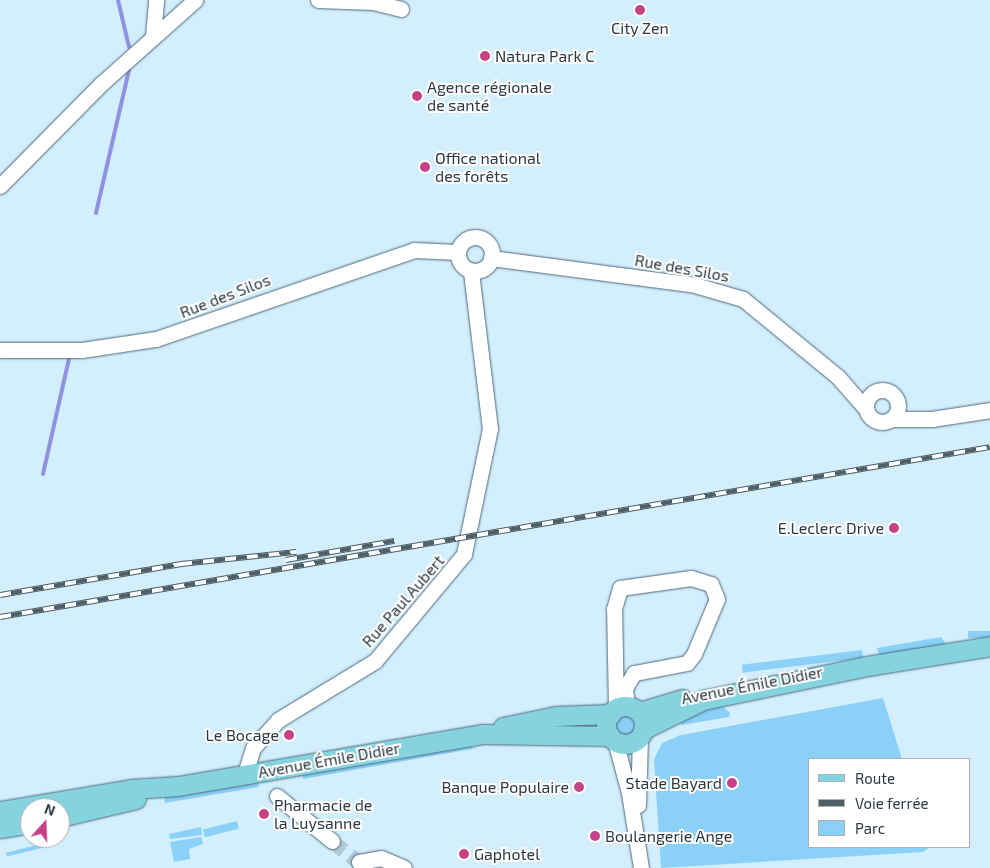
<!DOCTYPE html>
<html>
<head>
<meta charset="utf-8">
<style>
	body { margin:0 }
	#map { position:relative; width:990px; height:868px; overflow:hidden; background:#d3eefd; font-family:"Exo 2",sans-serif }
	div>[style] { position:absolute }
	.green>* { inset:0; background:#8ad0f7; transform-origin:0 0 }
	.round { border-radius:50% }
	.stream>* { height:4px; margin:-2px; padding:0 2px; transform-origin:2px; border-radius:2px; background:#8f93df }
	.minor-tunnel>* { height:15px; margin-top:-7.5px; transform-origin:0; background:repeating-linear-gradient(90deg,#b2cad7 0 15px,transparent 0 23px) }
	.roads { filter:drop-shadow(0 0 1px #4c697a) drop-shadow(0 0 1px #4c697a) }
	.minor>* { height:15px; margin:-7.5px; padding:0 7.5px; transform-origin:7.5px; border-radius:7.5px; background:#fff }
	.minor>.ring { margin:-7.5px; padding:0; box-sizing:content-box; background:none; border:15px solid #fff; border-radius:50% }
	.major>* { height:19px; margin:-9.5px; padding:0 9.5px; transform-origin:9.5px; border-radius:9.5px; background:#85d3df }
	.major>.ring { margin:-9.5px; padding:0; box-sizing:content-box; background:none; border:19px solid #85d3df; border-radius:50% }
	.rail>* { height:5.5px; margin-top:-2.75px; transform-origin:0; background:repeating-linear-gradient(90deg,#fff 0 11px,#4f5f67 0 22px); box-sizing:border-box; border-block:1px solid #4f5f67 }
	.dots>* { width:14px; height:14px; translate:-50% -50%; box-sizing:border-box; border:2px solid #fff; border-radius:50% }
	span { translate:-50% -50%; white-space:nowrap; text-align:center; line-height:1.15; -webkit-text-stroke:4px #fff; paint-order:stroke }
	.poi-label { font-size:16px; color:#2d3a41 }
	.left { translate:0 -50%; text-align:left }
	.right { translate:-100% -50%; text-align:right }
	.street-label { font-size:16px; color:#2d3a41 }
	.legend { position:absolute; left:808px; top:758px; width:162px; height:90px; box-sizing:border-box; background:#fff; border:1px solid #abb0b3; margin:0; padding:6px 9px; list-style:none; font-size:15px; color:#2d3a41 }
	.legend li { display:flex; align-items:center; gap:10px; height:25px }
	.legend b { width:25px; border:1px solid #abb0b3 }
	.north { position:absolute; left:20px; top:798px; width:50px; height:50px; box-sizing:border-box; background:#fff; border:1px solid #abb0b3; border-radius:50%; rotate:20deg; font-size:14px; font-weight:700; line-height:20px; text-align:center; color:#2d3a41 }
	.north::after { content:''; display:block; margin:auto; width:18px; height:22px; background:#c64288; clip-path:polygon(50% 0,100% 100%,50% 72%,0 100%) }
</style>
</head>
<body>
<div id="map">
	<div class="green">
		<div style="left:990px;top:631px;width:7px;height:22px;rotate:90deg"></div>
		<div style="clip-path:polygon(941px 637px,947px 645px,879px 656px,877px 648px)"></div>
		<div style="left:862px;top:650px;width:8px;height:121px;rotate:83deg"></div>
		<div style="clip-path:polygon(883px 698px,902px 759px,809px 759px,809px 847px,929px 848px,923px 852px,661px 868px,654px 759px,662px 743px,681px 735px)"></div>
		<div style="clip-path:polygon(720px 704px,730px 713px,729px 717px,682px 725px,677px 719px)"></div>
		<div class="round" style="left:615px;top:715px;width:22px;height:22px"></div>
		<div style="clip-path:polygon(464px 746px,477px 748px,303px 779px,303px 774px)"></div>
		<div style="clip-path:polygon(258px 781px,259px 787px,165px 803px,164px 796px)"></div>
		<div style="left:237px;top:821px;width:8px;height:35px;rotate:76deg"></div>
		<div style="clip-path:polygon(201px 827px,202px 835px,170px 839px,169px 834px)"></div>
		<div style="clip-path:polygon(201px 837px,203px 844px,189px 849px,190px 859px,174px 862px,170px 842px)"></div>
		<div style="left:41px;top:844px;width:4px;height:36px;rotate:76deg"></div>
	</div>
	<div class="stream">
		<div style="left:118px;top:0;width:48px;rotate:76.8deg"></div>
		<div style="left:96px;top:213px;width:147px;rotate:-77deg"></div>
		<div style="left:43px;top:474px;width:123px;rotate:-77.3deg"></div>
	</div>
	<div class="minor-tunnel">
		<div style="left:332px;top:841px;width:34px;rotate:38deg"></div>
	</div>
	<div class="roads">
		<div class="minor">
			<div style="left:318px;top:0;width:55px;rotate:2.1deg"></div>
			<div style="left:373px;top:2px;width:29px;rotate:14deg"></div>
			<div style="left:153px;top:36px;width:36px;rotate:-85deg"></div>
			<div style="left:0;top:186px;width:145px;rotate:-45.3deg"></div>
			<div style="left:102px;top:83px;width:125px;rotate:-41.7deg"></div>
			<div class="ring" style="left:458px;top:237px;width:19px;height:19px"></div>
			<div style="left:491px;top:258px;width:206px;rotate:7.5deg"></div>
			<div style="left:695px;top:285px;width:50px;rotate:16.3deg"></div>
			<div style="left:743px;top:299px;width:123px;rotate:39.4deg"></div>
			<div style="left:838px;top:377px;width:43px;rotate:48.8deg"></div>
			<div style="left:0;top:350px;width:82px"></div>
			<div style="left:82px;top:350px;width:75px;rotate:-8.5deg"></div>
			<div style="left:156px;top:339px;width:273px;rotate:-19deg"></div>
			<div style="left:414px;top:250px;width:44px;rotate:2.6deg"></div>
			<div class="ring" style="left:866px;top:390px;width:17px;height:17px"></div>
			<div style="left:893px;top:419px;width:39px"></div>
			<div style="left:932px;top:419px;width:59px;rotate:-8.8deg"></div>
			<div style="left:616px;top:709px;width:100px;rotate:-91.1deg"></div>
			<div style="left:614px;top:609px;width:22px;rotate:-74deg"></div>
			<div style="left:620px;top:588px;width:72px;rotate:-8deg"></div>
			<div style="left:691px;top:578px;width:21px;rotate:17deg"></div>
			<div style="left:711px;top:584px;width:16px;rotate:68deg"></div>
			<div style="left:717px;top:599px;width:60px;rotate:112.7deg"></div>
			<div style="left:694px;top:654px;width:11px;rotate:128deg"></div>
			<div style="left:687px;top:663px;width:54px;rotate:169.3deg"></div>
			<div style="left:634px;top:673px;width:17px;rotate:121deg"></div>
			<div style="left:625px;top:688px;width:19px;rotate:84deg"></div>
			<div style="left:615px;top:741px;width:54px;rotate:74.9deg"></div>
			<div style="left:629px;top:793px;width:76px;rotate:80.9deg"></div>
			<div style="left:245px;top:774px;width:27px;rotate:-73deg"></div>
			<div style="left:253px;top:748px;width:38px;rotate:-48deg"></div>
			<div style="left:278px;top:720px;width:114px;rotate:-31.3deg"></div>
			<div style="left:375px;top:661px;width:139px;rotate:-50.2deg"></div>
			<div style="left:464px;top:554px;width:128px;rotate:-78.3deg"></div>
			<div style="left:490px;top:429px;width:159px;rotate:-96.9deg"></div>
			<div style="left:277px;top:796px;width:71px;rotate:39.3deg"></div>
			<div style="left:638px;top:805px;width:68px;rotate:-88.3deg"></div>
			<div style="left:365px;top:868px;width:8px;rotate:-135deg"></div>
			<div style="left:359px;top:862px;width:22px;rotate:-10deg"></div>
			<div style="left:381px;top:858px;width:25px;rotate:23deg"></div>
		</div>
		<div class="major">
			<div class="ring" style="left:606px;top:706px;width:19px;height:19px"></div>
			<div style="left:639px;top:712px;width:45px;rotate:-16.8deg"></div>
			<div style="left:503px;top:727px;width:54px;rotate:-11.7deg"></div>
			<div style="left:556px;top:716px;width:55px;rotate:-2.1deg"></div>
			<div style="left:644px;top:729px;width:66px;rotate:-26.2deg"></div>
			<div style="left:703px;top:700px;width:167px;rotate:-11.7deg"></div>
			<div style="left:867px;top:666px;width:125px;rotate:-9.2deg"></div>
			<div style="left:0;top:811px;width:133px;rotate:-9.5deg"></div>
			<div style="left:131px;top:789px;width:47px;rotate:-3.7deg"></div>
			<div style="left:178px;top:786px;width:307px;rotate:-9.7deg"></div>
			<div style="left:481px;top:734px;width:129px;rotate:0.9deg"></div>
			<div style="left:60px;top:817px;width:78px;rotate:-13.3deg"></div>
			<div style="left:0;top:828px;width:30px;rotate:-9deg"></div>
		</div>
	</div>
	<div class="rail">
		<div style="left:286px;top:560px;width:110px;rotate:-10deg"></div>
		<div style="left:0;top:595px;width:184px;rotate:-9.7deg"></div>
		<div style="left:181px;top:564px;width:116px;rotate:-6deg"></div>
		<div style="left:0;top:617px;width:1004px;rotate:-9.74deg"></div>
	</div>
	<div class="dots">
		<div style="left:640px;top:10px;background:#c64288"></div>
		<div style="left:485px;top:56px;background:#c64288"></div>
		<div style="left:417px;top:96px;background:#c64288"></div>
		<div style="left:425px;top:167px;background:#c64288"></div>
		<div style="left:894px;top:528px;background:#c64288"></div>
		<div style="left:289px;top:735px;background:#c64288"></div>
		<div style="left:732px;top:783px;background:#c64288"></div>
		<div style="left:579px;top:787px;background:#c64288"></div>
		<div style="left:264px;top:814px;background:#c64288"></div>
		<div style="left:595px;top:836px;background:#c64288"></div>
		<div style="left:464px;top:854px;background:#c64288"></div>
	</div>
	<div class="poi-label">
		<span style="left:640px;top:28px">City Zen</span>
		<span class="left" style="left:495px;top:56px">Natura Park C</span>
		<span class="left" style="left:427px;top:96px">Agence régionale<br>de santé</span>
		<span class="left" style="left:435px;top:167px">Office national<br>des forêts</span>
		<span class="right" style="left:884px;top:528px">E.Leclerc Drive</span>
		<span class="right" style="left:279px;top:735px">Le Bocage</span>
		<span class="right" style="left:722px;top:783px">Stade Bayard</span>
		<span class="right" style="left:569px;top:787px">Banque Populaire</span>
		<span class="left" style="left:274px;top:814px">Pharmacie de<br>la Luysanne</span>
		<span class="left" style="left:605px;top:836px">Boulangerie Ange</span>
		<span class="left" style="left:474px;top:854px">Gaphotel</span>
	</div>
	<div class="street-label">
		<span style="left:682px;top:268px;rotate:10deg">Rue des Silos</span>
		<span style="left:225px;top:296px;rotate:-21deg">Rue des Silos</span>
		<span style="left:403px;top:601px;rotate:-49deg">Rue Paul Aubert</span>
		<span style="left:752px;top:685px;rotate:-11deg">Avenue Émile Didier</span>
		<span style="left:329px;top:760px;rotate:-10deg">Avenue Émile Didier</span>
	</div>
	<ul class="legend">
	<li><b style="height:6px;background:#85d3df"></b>Route</li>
	<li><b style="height:6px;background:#4f5f67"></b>Voie ferrée</li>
	<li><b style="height:14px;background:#8ad0f7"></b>Parc</li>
	</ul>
	<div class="north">N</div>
</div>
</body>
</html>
